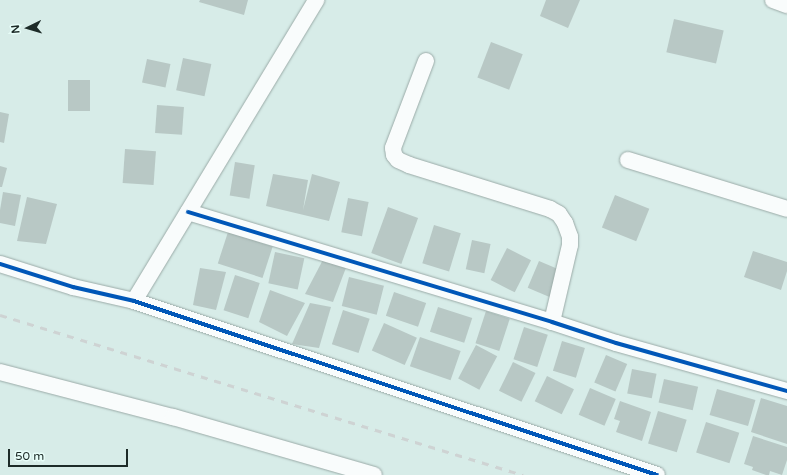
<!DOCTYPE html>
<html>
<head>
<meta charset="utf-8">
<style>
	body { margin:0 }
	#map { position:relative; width:787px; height:475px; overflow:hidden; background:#d7ece8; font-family:"Varela Round",sans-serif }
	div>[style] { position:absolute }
	.building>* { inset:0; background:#b8c8c5; transform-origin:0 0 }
	.roads { filter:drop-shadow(0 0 1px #9aaaa7) drop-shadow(0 0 1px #9aaaa7) }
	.street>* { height:16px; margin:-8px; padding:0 8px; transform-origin:8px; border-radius:8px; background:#f9fcfc }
	.rail>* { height:3px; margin-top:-1.5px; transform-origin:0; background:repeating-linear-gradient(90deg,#ced3d3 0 7px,transparent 0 14px) }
	.cycleway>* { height:4px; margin:-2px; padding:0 2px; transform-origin:2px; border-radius:2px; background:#0057b8 }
	span { translate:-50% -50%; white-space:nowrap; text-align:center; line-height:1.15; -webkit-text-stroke:4px #e8fef9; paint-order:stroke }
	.north { position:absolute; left:8px; top:8px; width:40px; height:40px; -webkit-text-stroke:3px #e8fef9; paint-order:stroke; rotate:265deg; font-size:11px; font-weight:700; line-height:16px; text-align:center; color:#1d2b28 }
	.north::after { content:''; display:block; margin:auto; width:14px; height:18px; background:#1d2b28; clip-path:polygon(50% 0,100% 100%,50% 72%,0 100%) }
	.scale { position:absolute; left:8px; top:449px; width:120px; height:18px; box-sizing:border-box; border:2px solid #1d2b28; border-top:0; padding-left:5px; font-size:12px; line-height:14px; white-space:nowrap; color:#1d2b28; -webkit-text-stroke:3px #e8fef9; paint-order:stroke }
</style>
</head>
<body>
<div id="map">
	<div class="building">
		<div style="clip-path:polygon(200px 0,248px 0,244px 15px,199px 2px)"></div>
		<div style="clip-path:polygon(546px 0,580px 0,568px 28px,540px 16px)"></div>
		<div style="left:674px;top:19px;width:51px;height:34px;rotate:13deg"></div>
		<div style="left:491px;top:42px;width:34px;height:38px;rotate:21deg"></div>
		<div style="left:183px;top:58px;width:29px;height:33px;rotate:12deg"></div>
		<div style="left:147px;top:59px;width:24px;height:24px;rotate:12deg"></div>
		<div style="left:68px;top:80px;width:22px;height:31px"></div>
		<div style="left:157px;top:105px;width:27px;height:28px;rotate:4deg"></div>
		<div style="clip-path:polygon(0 112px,9px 114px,4px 143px,0 142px)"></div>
		<div style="left:125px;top:149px;width:31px;height:34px;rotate:4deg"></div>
		<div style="left:235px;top:162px;width:20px;height:34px;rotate:9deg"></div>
		<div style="clip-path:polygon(0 166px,7px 168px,2px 187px,0 187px)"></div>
		<div style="clip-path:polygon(273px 174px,308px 180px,303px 210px,312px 174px,340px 182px,329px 221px,266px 206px)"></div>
		<div style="clip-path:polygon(3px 192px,21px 195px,15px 226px,0 223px,0 210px)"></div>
		<div style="left:615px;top:195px;width:37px;height:35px;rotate:22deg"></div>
		<div style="clip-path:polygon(27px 197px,57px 204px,46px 244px,17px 241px)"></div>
		<div style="left:348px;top:198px;width:21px;height:35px;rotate:11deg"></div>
		<div style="left:388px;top:207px;width:32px;height:49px;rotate:20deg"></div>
		<div style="left:434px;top:225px;width:28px;height:40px;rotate:17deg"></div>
		<div style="left:228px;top:232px;width:47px;height:33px;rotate:18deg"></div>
		<div style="left:472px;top:240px;width:19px;height:30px;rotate:12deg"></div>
		<div style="left:507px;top:248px;width:27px;height:36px;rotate:27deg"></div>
		<div style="clip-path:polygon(753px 251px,787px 262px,787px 271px,781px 290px,744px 277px)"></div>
		<div style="left:275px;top:252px;width:30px;height:32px;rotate:12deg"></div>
		<div style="clip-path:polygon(326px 254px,347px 265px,333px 302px,305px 294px)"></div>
		<div style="left:539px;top:261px;width:25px;height:29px;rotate:23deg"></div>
		<div style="clip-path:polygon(200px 268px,226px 272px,216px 310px,193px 305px)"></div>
		<div style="left:235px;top:275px;width:26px;height:37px;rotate:18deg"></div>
		<div style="left:349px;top:277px;width:36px;height:30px;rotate:14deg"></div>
		<div style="clip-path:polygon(270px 290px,305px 303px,287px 336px,259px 322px)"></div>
		<div style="left:394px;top:292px;width:34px;height:25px;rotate:19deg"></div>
		<div style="clip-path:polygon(310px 303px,331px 307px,319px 348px,292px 344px)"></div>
		<div style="left:438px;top:307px;width:36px;height:26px;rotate:18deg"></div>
		<div style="left:343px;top:310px;width:28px;height:36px;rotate:18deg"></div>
		<div style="left:486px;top:311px;width:25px;height:34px;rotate:18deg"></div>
		<div style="left:384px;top:323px;width:36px;height:30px;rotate:24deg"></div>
		<div style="left:524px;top:327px;width:25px;height:34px;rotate:18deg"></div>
		<div style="left:420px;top:337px;width:43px;height:31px;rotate:19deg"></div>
		<div style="left:562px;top:341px;width:24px;height:31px;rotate:17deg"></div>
		<div style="left:476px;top:345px;width:24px;height:38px;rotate:28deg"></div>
		<div style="left:606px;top:355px;width:23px;height:30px;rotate:23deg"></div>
		<div style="left:513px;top:362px;width:25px;height:32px;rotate:26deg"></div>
		<div style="left:632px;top:369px;width:25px;height:25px;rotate:11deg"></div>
		<div style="left:547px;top:376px;width:30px;height:28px;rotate:26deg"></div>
		<div style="left:664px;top:379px;width:35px;height:24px;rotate:13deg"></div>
		<div style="left:590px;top:388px;width:28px;height:29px;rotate:23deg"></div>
		<div style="left:717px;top:389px;width:40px;height:27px;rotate:16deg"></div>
		<div style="clip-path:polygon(761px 398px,787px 406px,787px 444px,751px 432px)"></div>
		<div style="clip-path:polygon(620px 401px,651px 412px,642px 441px,616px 432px,620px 421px,614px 419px)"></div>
		<div style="left:658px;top:411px;width:30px;height:34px;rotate:17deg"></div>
		<div style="left:706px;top:422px;width:35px;height:32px;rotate:18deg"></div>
		<div style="clip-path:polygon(753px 436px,787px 447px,787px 460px,782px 475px,770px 471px,769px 475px,766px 475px,752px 470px,753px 467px,744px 464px)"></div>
	</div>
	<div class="roads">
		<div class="street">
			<div style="left:773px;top:0;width:15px;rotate:20deg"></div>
			<div style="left:426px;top:61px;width:93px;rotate:110.8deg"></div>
			<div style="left:393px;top:148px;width:7px;rotate:82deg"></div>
			<div style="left:394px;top:155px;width:6px;rotate:51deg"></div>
			<div style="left:398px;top:160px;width:12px;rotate:24deg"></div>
			<div style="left:409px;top:165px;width:148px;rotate:17.3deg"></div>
			<div style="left:550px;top:209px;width:10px;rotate:29deg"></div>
			<div style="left:559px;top:214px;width:11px;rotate:56deg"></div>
			<div style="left:565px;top:223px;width:15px;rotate:70deg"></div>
			<div style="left:570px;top:237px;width:8px;rotate:90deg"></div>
			<div style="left:570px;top:245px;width:79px;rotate:103.2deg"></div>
			<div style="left:628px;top:160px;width:166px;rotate:17.1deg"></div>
			<div style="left:188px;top:212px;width:380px;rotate:16.8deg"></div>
			<div style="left:552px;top:322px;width:67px;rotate:18.2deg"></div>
			<div style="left:616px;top:343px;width:178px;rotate:15.7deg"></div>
			<div style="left:0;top:264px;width:77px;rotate:17.5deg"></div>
			<div style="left:73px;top:287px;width:63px;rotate:12.9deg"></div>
			<div style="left:134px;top:301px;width:551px;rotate:18.4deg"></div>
			<div style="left:134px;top:301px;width:352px;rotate:-58.8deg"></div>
			<div style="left:0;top:372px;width:179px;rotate:14.6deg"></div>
			<div style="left:173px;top:417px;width:209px;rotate:16.1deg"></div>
		</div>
	</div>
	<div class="rail">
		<div style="left:0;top:315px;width:547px;rotate:17.01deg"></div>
	</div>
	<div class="cycleway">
		<div style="left:188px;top:212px;width:380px;rotate:16.8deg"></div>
		<div style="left:552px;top:322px;width:67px;rotate:18.2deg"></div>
		<div style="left:616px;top:343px;width:178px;rotate:15.7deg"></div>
		<div style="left:0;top:264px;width:77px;rotate:17.5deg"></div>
		<div style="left:73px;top:287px;width:63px;rotate:12.9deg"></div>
		<div style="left:134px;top:301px;width:551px;rotate:18.4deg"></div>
	</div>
	<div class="north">N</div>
	<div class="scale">50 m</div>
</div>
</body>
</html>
